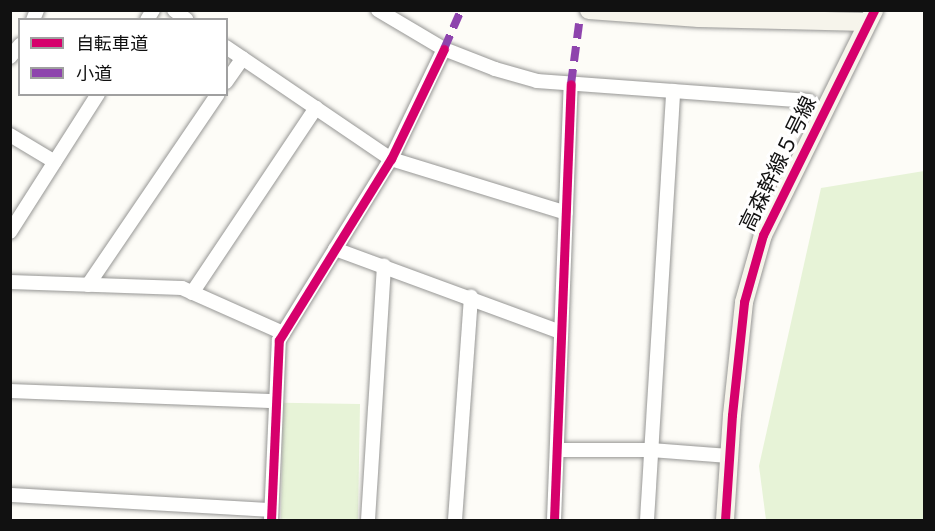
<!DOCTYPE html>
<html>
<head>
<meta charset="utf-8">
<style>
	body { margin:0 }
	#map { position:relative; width:935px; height:531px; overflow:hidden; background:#fdfcf7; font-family:Spectral,"Noto Sans JP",serif }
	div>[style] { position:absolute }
	.green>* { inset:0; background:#e7f3d7; transform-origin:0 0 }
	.roads { filter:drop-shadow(0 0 2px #979795) drop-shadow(0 0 2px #979795) }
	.street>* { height:14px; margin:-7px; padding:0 7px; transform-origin:7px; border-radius:7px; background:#fffffe }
	.secondary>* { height:18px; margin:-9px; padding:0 9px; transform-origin:9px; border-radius:9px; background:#f6f4eb }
	.quiet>* { height:8px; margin-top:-4px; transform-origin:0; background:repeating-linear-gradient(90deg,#8e44ad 0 15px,transparent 0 23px) }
	.cycleway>* { height:9px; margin:-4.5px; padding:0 4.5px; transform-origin:4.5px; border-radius:4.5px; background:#d6006c }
	span { translate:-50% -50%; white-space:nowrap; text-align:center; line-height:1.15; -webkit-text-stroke:6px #fff; paint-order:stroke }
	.street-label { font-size:21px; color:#111 }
	.frame { position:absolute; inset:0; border:12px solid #111; pointer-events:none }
	.legend { position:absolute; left:18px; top:18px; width:210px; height:78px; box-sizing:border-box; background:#fff; border:2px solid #a0a0a0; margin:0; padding:8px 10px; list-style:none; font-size:18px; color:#111 }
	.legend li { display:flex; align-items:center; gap:12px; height:30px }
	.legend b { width:30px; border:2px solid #a0a0a0 }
</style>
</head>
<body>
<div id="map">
	<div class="green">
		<div style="clip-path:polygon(924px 171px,924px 520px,766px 520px,759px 466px,821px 188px)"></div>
		<div style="left:360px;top:404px;width:116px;height:77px;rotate:91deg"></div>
	</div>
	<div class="roads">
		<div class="street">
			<div style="left:174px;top:10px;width:16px;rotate:38deg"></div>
			<div style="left:378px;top:10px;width:77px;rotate:30.6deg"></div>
			<div style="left:444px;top:49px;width:55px;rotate:21.4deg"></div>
			<div style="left:495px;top:69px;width:44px;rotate:15.9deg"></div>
			<div style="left:537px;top:81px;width:273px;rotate:4.2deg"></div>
			<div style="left:33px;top:20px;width:11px;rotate:-68deg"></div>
			<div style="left:147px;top:20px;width:12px;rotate:-59deg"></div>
			<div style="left:226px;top:47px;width:199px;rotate:34.2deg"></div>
			<div style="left:391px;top:159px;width:183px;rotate:17.1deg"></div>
			<div style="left:10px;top:57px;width:16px;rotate:-50deg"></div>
			<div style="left:226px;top:82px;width:29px;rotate:-55deg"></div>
			<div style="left:10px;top:135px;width:52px;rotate:31deg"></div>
			<div style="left:10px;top:232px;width:164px;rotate:-57.5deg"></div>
			<div style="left:335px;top:249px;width:240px;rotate:20.2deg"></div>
			<div style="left:10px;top:282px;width:172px;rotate:2deg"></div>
			<div style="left:182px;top:288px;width:111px;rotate:24deg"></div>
			<div style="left:88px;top:285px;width:231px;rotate:-55.8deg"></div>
			<div style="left:192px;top:293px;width:223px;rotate:-56.2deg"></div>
			<div style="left:10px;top:391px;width:266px;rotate:2.2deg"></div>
			<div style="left:558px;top:450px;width:93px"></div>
			<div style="left:651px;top:450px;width:78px;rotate:4.4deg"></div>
			<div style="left:10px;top:495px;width:260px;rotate:3.3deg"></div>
			<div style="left:271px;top:520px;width:180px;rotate:-87.5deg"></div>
			<div style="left:279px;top:340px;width:213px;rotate:-58.3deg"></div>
			<div style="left:391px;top:159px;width:122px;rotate:-64.3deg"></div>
			<div style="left:368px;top:520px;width:255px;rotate:-86.4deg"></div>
			<div style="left:455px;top:520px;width:224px;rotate:-85.9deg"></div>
			<div style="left:554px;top:520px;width:436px;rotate:-87.8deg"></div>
			<div style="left:647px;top:520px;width:430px;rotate:-86.5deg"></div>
		</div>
		<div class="secondary">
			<div style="left:589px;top:10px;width:110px;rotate:4.2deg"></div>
			<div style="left:699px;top:18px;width:168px;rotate:1.4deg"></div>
			<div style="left:725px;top:520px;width:105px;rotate:-86.2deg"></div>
			<div style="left:732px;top:415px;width:114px;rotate:-83.9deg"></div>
			<div style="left:744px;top:302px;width:70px;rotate:-74.2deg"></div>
			<div style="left:763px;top:235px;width:251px;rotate:-63.7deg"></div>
		</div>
	</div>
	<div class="quiet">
		<div style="left:444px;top:49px;width:43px;rotate:-66.4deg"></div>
		<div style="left:571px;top:84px;width:61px;rotate:-82.4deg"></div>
	</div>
	<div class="cycleway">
		<div style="left:271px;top:520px;width:180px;rotate:-87.5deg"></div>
		<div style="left:279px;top:340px;width:213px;rotate:-58.3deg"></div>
		<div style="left:391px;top:159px;width:122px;rotate:-64.3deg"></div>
		<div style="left:554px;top:520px;width:436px;rotate:-87.8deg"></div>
		<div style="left:725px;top:520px;width:105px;rotate:-86.2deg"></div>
		<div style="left:732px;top:415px;width:114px;rotate:-83.9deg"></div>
		<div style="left:744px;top:302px;width:70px;rotate:-74.2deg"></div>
		<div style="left:763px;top:235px;width:251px;rotate:-63.7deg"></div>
	</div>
	<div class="street-label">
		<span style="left:779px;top:164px;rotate:-64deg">高森幹線５号線</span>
	</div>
	<div class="frame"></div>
	<ul class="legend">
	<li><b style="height:8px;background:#d6006c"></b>自転車道</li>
	<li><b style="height:8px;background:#8e44ad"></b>小道</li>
	</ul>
</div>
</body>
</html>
